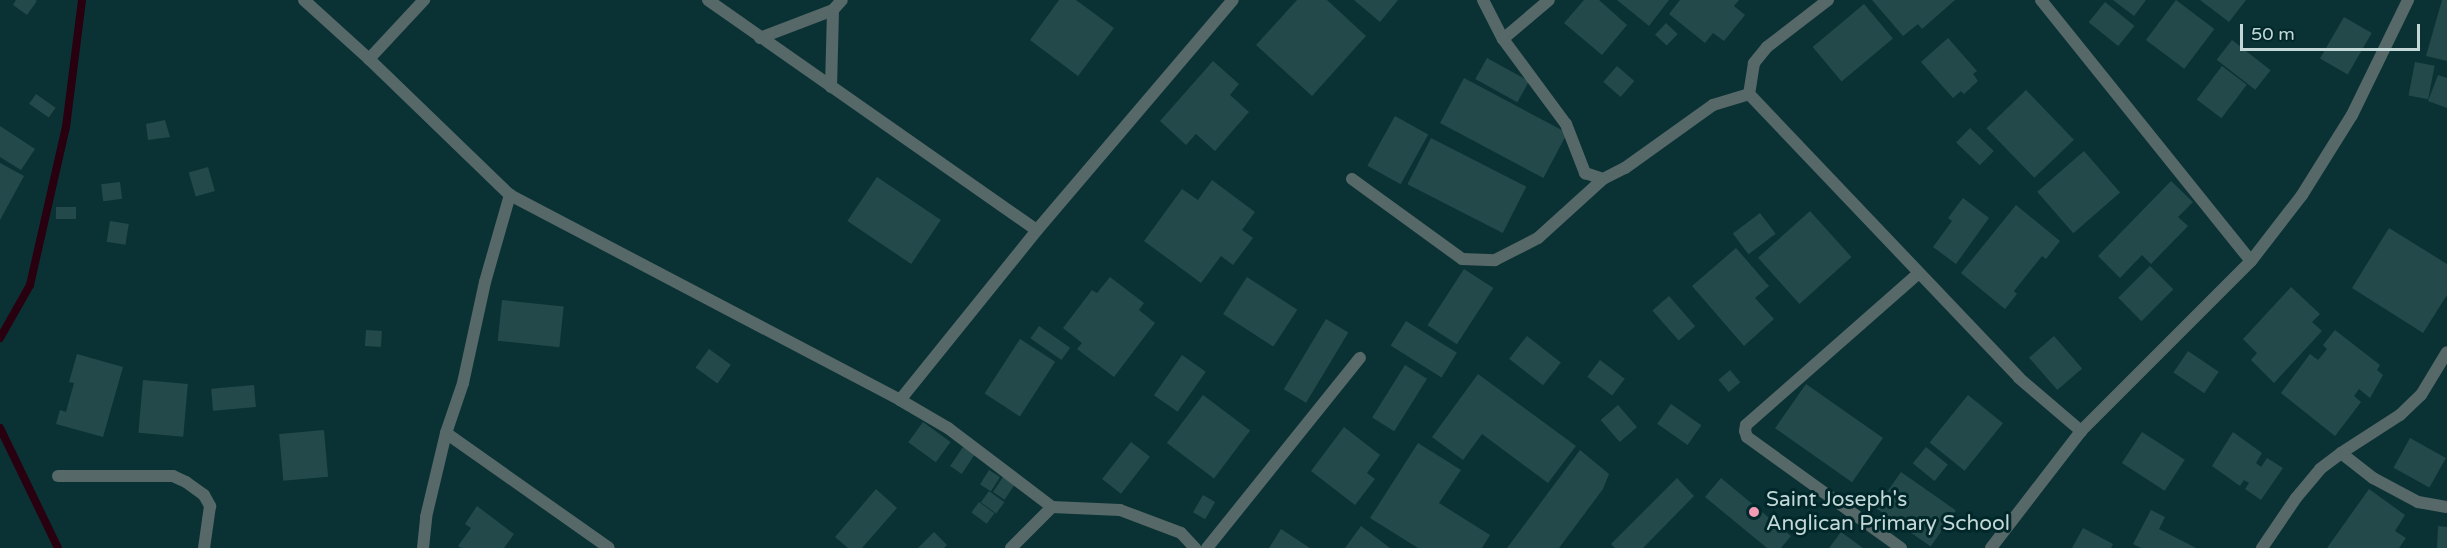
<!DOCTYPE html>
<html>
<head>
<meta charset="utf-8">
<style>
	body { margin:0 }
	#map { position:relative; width:2447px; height:548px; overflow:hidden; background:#0a3234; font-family:"Varela Round",sans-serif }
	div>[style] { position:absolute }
	.stream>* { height:8px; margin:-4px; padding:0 4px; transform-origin:4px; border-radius:4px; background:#28000f }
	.building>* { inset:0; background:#23494a; transform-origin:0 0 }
	.service>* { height:12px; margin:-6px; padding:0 6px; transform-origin:6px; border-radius:6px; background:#576868 }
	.minor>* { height:12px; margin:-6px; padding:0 6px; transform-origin:6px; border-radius:6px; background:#576868 }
	.dots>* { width:16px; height:16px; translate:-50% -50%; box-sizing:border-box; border:3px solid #00282a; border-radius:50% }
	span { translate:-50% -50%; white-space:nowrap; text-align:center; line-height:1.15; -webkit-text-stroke:6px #00282a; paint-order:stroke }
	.poi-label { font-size:21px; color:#c3d7d7 }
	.left { translate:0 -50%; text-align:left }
	.scale { position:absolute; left:2240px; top:24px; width:180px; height:27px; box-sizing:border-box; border:3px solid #c3d7d7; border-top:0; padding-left:8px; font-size:18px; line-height:21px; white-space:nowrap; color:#c3d7d7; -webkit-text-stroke:4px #00282a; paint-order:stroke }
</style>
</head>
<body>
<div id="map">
	<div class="stream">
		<div style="left:0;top:338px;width:61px;rotate:-60.5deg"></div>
		<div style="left:30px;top:285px;width:162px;rotate:-77.2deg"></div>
		<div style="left:66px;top:127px;width:128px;rotate:-82.8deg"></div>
		<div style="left:0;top:428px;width:133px;rotate:64.2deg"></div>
	</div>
	<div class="building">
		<div style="clip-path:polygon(16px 0,35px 0,37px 1px,27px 15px,13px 5px)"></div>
		<div style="clip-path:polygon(1059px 0,1076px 0,1114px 28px,1078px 76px,1030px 40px)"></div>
		<div style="clip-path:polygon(1297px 0,1327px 0,1366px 36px,1312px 96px,1256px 45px)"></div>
		<div style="clip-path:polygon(1354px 0,1398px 0,1380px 22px)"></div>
		<div style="clip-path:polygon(1584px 0,1599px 0,1627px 25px,1602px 55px,1564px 23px)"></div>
		<div style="clip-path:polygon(1617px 0,1669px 0,1649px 26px)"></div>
		<div style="clip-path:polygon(1680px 0,1739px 0,1734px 6px,1745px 15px,1724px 41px,1713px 33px,1705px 43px,1669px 14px)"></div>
		<div style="clip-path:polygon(1872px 0,1955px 0,1922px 29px,1918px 24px,1903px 36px)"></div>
		<div style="clip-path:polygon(2113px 0,2146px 0,2134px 16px)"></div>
		<div style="left:2176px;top:0;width:48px;height:50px;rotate:37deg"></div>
		<div style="clip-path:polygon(2200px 0,2246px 0,2229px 22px)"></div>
		<div style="clip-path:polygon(2442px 0,2447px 0,2447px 61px,2426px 56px)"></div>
		<div style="left:2105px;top:2px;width:38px;height:26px;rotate:39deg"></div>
		<div style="left:1864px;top:4px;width:45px;height:67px;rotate:50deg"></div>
		<div style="left:2344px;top:17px;width:32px;height:48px;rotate:30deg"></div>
		<div style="left:1666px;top:23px;width:16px;height:16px;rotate:43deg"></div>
		<div style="clip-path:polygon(1948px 38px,1977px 71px,1973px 74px,1978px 81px,1964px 94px,1961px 91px,1953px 98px,1921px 62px)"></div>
		<div style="left:2232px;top:40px;width:49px;height:25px;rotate:38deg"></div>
		<div style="left:1487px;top:58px;width:48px;height:24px;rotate:29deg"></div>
		<div style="clip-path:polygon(1213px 61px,1239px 84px,1230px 95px,1249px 112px,1215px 151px,1196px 134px,1186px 145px,1160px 121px)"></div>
		<div style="left:2415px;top:62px;width:20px;height:34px;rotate:11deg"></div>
		<div style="left:1617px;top:66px;width:23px;height:21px;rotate:41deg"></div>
		<div style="left:2222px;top:66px;width:31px;height:42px;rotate:37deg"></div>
		<div style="clip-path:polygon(2438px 75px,2447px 78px,2447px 108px,2428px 101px)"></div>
		<div style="left:1464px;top:78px;width:117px;height:51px;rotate:28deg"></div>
		<div style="left:2026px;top:90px;width:69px;height:55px;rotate:46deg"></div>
		<div style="left:36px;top:94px;width:24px;height:12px;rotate:35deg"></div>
		<div style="left:1395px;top:116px;width:38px;height:57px;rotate:29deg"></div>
		<div style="clip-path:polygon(165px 120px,170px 137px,148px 140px,146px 124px)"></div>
		<div style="clip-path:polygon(0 126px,35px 149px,21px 170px,0 157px)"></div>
		<div style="left:1970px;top:128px;width:33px;height:20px;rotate:44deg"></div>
		<div style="left:1431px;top:138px;width:107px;height:52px;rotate:27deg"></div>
		<div style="left:2084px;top:151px;width:55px;height:62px;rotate:49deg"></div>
		<div style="clip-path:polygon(0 163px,24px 176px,0 220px)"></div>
		<div style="left:208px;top:167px;width:25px;height:20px;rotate:74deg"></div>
		<div style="left:877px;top:177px;width:77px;height:53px;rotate:34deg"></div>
		<div style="clip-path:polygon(1212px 180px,1255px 212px,1242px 230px,1253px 238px,1233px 265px,1221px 256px,1201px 283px,1144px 241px,1182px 189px,1198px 200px)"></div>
		<div style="clip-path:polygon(2171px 181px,2193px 202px,2178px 217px,2188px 226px,2151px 264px,2142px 255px,2120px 278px,2098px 256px)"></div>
		<div style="left:120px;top:182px;width:17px;height:19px;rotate:83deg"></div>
		<div style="clip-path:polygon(1963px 198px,1989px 218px,1956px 264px,1933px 247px,1952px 221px,1948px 218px)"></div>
		<div style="clip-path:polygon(2016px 205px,2060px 241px,2046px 259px,2042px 256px,2014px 291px,2017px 294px,2005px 309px,1961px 273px)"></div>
		<div style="left:56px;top:207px;width:20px;height:12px"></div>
		<div style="left:1810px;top:211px;width:62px;height:70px;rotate:48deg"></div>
		<div style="left:1760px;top:213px;width:26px;height:34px;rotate:53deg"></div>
		<div style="left:110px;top:221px;width:19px;height:21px;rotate:9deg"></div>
		<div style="clip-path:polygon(2389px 228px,2447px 264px,2447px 295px,2423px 333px,2352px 288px)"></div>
		<div style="clip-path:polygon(1736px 248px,1769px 286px,1755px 298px,1774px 319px,1744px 346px,1692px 286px)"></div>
		<div style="left:2150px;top:266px;width:33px;height:45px;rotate:45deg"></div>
		<div style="left:1464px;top:269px;width:35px;height:67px;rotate:33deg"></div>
		<div style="clip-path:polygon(1110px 277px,1144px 303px,1139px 310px,1155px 323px,1114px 377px,1077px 349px,1082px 343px,1063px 328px,1092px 290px,1097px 293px)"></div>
		<div style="left:1247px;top:277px;width:60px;height:44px;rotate:33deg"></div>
		<div style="clip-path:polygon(2291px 287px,2320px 314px,2312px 322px,2322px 331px,2274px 383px,2251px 360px,2257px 353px,2243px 339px)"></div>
		<div style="left:1669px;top:296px;width:40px;height:22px;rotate:49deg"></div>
		<div style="left:502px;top:300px;width:62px;height:41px;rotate:6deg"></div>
		<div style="left:1326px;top:319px;width:26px;height:82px;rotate:31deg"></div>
		<div style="left:1406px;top:321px;width:60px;height:29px;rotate:32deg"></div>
		<div style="left:1039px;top:326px;width:38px;height:15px;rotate:35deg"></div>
		<div style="left:366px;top:330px;width:16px;height:16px;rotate:4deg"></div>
		<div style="clip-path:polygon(2335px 330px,2380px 365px,2377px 370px,2383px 375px,2370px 398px,2359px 389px,2354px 396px,2361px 402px,2335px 436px,2281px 393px,2310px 354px,2318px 360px,2327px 349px,2323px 345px)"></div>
		<div style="left:1527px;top:336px;width:43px;height:29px;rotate:38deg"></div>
		<div style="left:2054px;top:336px;width:43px;height:33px;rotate:49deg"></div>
		<div style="left:1020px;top:339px;width:42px;height:65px;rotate:33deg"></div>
		<div style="left:709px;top:349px;width:27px;height:23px;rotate:36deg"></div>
		<div style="left:2188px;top:351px;width:37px;height:26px;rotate:34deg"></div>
		<div style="clip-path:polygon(77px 354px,123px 367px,103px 437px,56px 424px,60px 410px,66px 412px,74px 383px,69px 382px)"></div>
		<div style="left:1182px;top:355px;width:29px;height:49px;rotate:35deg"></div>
		<div style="left:1600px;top:360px;width:31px;height:21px;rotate:37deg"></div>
		<div style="left:1405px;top:365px;width:26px;height:62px;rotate:32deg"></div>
		<div style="left:1730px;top:370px;width:16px;height:15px;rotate:50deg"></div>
		<div style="clip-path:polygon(1478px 374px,1576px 446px,1548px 483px,1482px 434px,1463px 460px,1432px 437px)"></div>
		<div style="left:143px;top:380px;width:45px;height:53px;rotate:5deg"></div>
		<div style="left:1806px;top:384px;width:94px;height:54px;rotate:35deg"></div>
		<div style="left:254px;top:385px;width:22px;height:43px;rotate:85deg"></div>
		<div style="left:1203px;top:395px;width:59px;height:60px;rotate:37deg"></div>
		<div style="left:1968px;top:395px;width:45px;height:61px;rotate:39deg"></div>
		<div style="left:1671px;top:404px;width:37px;height:24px;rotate:35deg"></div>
		<div style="left:1618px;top:405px;width:29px;height:23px;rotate:49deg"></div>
		<div style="left:923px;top:422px;width:34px;height:25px;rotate:36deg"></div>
		<div style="clip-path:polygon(1344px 427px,1380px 455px,1367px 473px,1375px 479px,1355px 505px,1311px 471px)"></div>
		<div style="left:324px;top:430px;width:47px;height:45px;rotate:85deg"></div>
		<div style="left:2142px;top:432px;width:51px;height:37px;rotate:33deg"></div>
		<div style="clip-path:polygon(2233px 432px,2262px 453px,2256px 463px,2261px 467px,2267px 458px,2283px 468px,2261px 500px,2245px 489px,2249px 483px,2244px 480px,2240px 486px,2212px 466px)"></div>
		<div style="left:2410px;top:438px;width:41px;height:34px;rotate:29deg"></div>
		<div style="left:1131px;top:442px;width:24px;height:47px;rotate:38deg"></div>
		<div style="clip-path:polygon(1418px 443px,1461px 470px,1439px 503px,1490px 535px,1482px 548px,1418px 548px,1370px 518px)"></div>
		<div style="left:963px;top:447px;width:14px;height:23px;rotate:34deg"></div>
		<div style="left:1926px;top:447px;width:28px;height:21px;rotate:39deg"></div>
		<div style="clip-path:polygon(1580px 450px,1609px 474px,1603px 489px,1559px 548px,1507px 548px)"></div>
		<div style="left:989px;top:470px;width:13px;height:17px;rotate:32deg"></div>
		<div style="left:1901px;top:472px;width:67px;height:44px;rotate:35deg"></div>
		<div style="left:1003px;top:477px;width:14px;height:18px;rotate:34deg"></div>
		<div style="clip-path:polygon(1677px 478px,1694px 496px,1643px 548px,1615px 548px,1611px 544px)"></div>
		<div style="clip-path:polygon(1721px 478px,1791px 536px,1781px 548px,1767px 548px,1705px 497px)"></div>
		<div style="clip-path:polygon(876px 489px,897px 508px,862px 548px,848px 548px,835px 537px)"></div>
		<div style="clip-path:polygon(2369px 489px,2405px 515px,2395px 531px,2406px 538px,2399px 548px,2327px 548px)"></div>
		<div style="left:989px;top:491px;width:19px;height:14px;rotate:36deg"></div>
		<div style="left:1203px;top:495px;width:14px;height:20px;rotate:30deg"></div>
		<div style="left:979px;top:502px;width:19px;height:13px;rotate:36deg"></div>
		<div style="clip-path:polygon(477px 506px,514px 534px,504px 548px,461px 548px,458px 546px,471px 528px,465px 524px)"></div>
		<div style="clip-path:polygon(2151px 510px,2165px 517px,2159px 529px,2196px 548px,2141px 548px,2133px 544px)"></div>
		<div style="clip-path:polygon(1361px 526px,1390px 548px,1345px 548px)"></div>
		<div style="clip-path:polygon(2438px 526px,2447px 527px,2447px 548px,2437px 548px)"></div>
		<div style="clip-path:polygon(2083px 528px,2113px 544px,2111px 548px,2072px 548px)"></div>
		<div style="clip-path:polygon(1281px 529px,1310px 548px,1269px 548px)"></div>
		<div style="clip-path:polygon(934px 532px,947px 545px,944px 548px,918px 548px)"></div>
		<div style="clip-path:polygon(1841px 532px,1863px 548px,1829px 548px)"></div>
	</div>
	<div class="service">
		<div style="left:1207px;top:548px;width:244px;rotate:-51.2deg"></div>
	</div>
	<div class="minor">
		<div style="left:304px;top:0;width:88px;rotate:42.2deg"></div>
		<div style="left:369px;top:59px;width:196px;rotate:44deg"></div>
		<div style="left:510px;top:195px;width:441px;rotate:27.7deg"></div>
		<div style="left:900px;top:400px;width:56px;rotate:30.3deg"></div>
		<div style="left:948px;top:428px;width:131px;rotate:37.2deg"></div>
		<div style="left:1052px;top:507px;width:68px;rotate:2.5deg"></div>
		<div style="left:1120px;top:510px;width:65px;rotate:20.7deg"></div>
		<div style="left:1181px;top:533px;width:21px;rotate:47deg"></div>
		<div style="left:708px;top:0;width:401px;rotate:35deg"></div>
		<div style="left:1483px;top:0;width:44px;rotate:62.9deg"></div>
		<div style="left:1503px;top:39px;width:60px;rotate:-40.3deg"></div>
		<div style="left:1828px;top:0;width:77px;rotate:142.4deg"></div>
		<div style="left:1767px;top:47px;width:21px;rotate:129deg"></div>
		<div style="left:1754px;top:63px;width:31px;rotate:99deg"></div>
		<div style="left:1749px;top:94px;width:392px;rotate:46.4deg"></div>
		<div style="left:2019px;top:378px;width:82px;rotate:40.5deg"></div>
		<div style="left:2041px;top:0;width:335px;rotate:51.2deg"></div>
		<div style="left:760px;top:38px;width:78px;rotate:-21deg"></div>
		<div style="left:1503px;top:39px;width:106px;rotate:53.5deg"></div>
		<div style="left:1566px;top:124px;width:53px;rotate:68.8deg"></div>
		<div style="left:1585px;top:173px;width:19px;rotate:18deg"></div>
		<div style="left:1603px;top:179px;width:25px;rotate:-27deg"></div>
		<div style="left:1625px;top:168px;width:108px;rotate:-35.6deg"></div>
		<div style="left:1713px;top:105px;width:38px;rotate:-17deg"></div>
		<div style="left:369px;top:59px;width:81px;rotate:-47deg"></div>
		<div style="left:831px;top:87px;width:77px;rotate:-88.5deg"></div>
		<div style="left:833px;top:10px;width:13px;rotate:-48deg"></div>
		<div style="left:1352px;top:179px;width:136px;rotate:36deg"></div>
		<div style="left:1462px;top:259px;width:33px;rotate:2deg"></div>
		<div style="left:1495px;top:260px;width:48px;rotate:-27.1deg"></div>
		<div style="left:1538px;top:238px;width:88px;rotate:-42.2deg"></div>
		<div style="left:900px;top:400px;width:218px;rotate:-51.1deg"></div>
		<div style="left:1037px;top:230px;width:302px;rotate:-49.6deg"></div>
		<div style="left:446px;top:433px;width:199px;rotate:35.2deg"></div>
		<div style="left:2341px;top:453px;width:41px;rotate:38deg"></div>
		<div style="left:2373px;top:478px;width:51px;rotate:28.1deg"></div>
		<div style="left:2418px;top:502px;width:29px;rotate:10deg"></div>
		<div style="left:58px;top:476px;width:115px"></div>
		<div style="left:173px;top:476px;width:14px;rotate:25deg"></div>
		<div style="left:186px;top:482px;width:22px;rotate:36deg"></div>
		<div style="left:204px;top:495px;width:13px;rotate:61deg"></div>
		<div style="left:210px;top:506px;width:42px;rotate:98.1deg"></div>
		<div style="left:423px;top:548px;width:31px;rotate:-84deg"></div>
		<div style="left:426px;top:517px;width:86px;rotate:-76.6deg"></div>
		<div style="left:446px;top:433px;width:53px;rotate:-71.2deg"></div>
		<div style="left:463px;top:383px;width:103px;rotate:-77.7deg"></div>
		<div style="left:485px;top:282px;width:91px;rotate:-74deg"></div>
		<div style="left:1011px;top:548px;width:58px;rotate:-45deg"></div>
		<div style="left:1901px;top:548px;width:190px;rotate:-144.2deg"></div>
		<div style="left:1747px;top:437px;width:6px;rotate:-108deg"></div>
		<div style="left:1745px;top:431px;width:6px;rotate:-81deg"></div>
		<div style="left:1746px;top:425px;width:229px;rotate:-41.3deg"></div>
		<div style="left:1991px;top:548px;width:148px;rotate:-52.4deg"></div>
		<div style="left:2081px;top:431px;width:240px;rotate:-45deg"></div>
		<div style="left:2251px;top:261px;width:83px;rotate:-52.3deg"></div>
		<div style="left:2302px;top:195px;width:94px;rotate:-58deg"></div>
		<div style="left:2352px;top:115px;width:128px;rotate:-64deg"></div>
		<div style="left:2262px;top:548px;width:60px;rotate:-55.8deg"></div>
		<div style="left:2296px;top:498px;width:38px;rotate:-50deg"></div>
		<div style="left:2320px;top:469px;width:26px;rotate:-37deg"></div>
		<div style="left:2341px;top:453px;width:70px;rotate:-32.8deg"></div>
		<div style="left:2400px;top:415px;width:29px;rotate:-44deg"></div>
		<div style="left:2421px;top:395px;width:50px;rotate:-58.8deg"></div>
	</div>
	<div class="dots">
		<div style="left:1754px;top:512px;background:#f19ab3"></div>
	</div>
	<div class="poi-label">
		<span class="left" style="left:1766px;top:512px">Saint Joseph's<br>Anglican Primary School</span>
	</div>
	<div class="scale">50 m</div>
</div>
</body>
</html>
